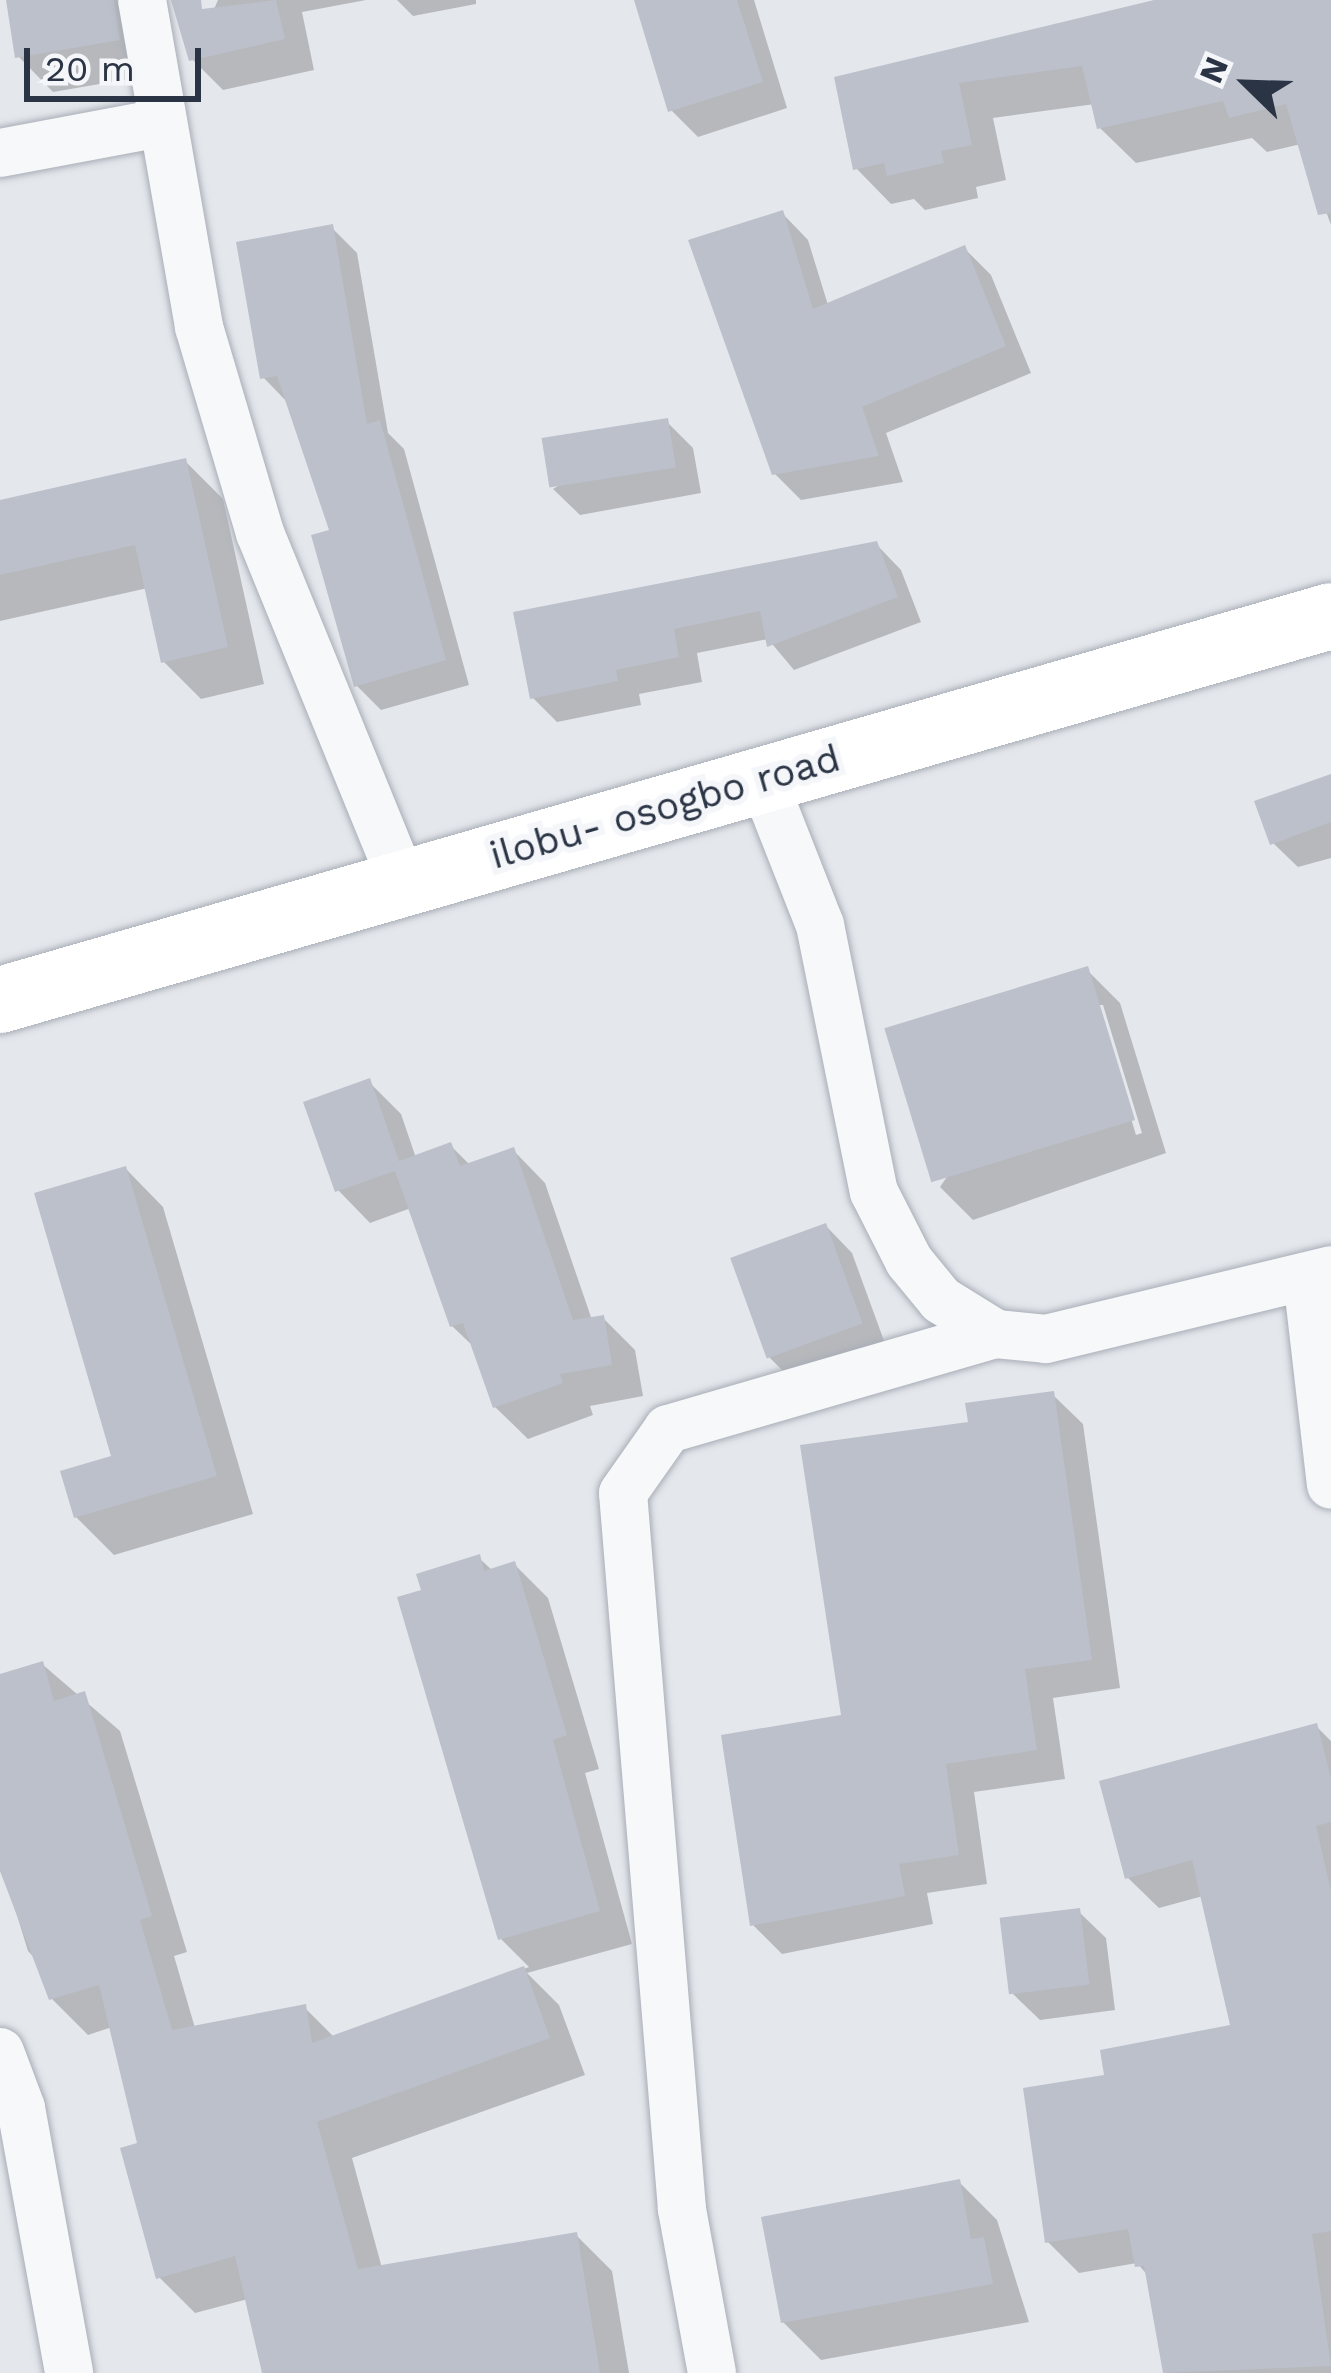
<!DOCTYPE html>
<html>
<head>
<meta charset="utf-8">
<style>
	body { margin:0 }
	#map { position:relative; width:1331px; height:2373px; overflow:hidden; background:#e4e7ec; font-family:"Work Sans",sans-serif }
	div>[style] { position:absolute }
	.shadow>* { inset:0; background:#0003 }
	.building>* { inset:0; background:#bbc0ca; transform-origin:0 0 }
	.roads { filter:drop-shadow(0 0 3px #a9aeb7) drop-shadow(0 0 3px #a9aeb7) }
	.street>* { height:48px; margin:-24px; padding:0 24px; transform-origin:24px; border-radius:24px; background:#f7f8fa }
	.primary>* { height:66px; margin:-33px; padding:0 33px; transform-origin:33px; border-radius:33px; background:#fff }
	span { translate:-50% -50%; white-space:nowrap; text-align:center; line-height:1.15; -webkit-text-stroke:12px #f4f6f9; paint-order:stroke }
	.street-label { font-size:39px; color:#2b3445 }
	.north { position:absolute; left:1187px; top:24px; width:120px; height:120px; -webkit-text-stroke:9px #f4f6f9; paint-order:stroke; rotate:293deg; font-size:33px; font-weight:700; line-height:48px; text-align:center; color:#2b3445 }
	.north::after { content:''; display:block; margin:auto; width:42px; height:54px; background:#2b3445; clip-path:polygon(50% 0,100% 100%,50% 72%,0 100%) }
	.scale { position:absolute; left:24px; top:48px; width:177px; height:54px; box-sizing:border-box; border:6px solid #2b3445; border-top:0; padding-left:15px; font-size:36px; line-height:42px; white-space:nowrap; color:#2b3445; -webkit-text-stroke:9px #f4f6f9; paint-order:stroke }
</style>
</head>
<body>
<div id="map">
	<div class="shadow">
		<div style="clip-path:polygon(9px 0,139px 0,152px 75px,53px 92px,18px 56px)"></div>
		<div style="clip-path:polygon(218px 0,366px 0,302px 12px,314px 70px,223px 90px,192px 59px)"></div>
		<div style="clip-path:polygon(397px 0,476px 0,476px 4px,413px 16px)"></div>
		<div style="clip-path:polygon(637px 0,754px 0,787px 108px,698px 137px,671px 110px)"></div>
		<div style="clip-path:polygon(1165px 0,1331px 0,1331px 225px,1301px 144px,1267px 152px,1252px 138px,1136px 163px,1100px 128px,1095px 104px,993px 118px,1006px 180px,976px 187px,978px 198px,925px 210px,914px 199px,891px 204px,856px 168px,837px 79px)"></div>
		<div style="clip-path:polygon(782px 213px,808px 240px,828px 305px,965px 249px,991px 275px,1031px 373px,886px 433px,903px 482px,801px 500px,774px 473px)"></div>
		<div style="clip-path:polygon(332px 228px,357px 253px,388px 433px,404px 449px,469px 685px,381px 710px,356px 685px,333px 532px,288px 403px,263px 377px)"></div>
		<div style="clip-path:polygon(667px 422px,693px 448px,701px 493px,580px 515px,553px 489px)"></div>
		<div style="clip-path:polygon(185px 461px,223px 499px,264px 684px,201px 699px,163px 661px,148px 588px,0 621px,0 503px)"></div>
		<div style="clip-path:polygon(876px 544px,901px 570px,921px 622px,794px 670px,768px 639px,697px 653px,702px 682px,639px 694px,641px 705px,557px 722px,532px 697px,517px 615px)"></div>
		<div style="clip-path:polygon(1331px 779px,1331px 858px,1298px 867px,1273px 843px)"></div>
		<div style="clip-path:polygon(evenodd,1087px 970px,1120px 1003px,1166px 1153px,973px 1220px,940px 1187px,1087px 970px,1097px 1005px,1103px 1005px,1142px 1133px,1136px 1135px,1097px 1005px)"></div>
		<div style="clip-path:polygon(369px 1082px,401px 1114px,416px 1158px,450px 1145px,471px 1166px,513px 1150px,545px 1183px,592px 1320px,603px 1318px,635px 1350px,643px 1396px,590px 1406px,593px 1415px,528px 1439px,495px 1407px,475px 1348px,452px 1326px,411px 1208px,370px 1223px,338px 1190px)"></div>
		<div style="clip-path:polygon(126px 1169px,163px 1207px,253px 1514px,114px 1555px,76px 1517px,114px 1458px)"></div>
		<div style="clip-path:polygon(826px 1226px,852px 1253px,887px 1349px,795px 1383px,768px 1356px)"></div>
		<div style="clip-path:polygon(1053px 1395px,1083px 1424px,1120px 1688px,1053px 1698px,1065px 1779px,974px 1792px,987px 1884px,927px 1893px,933px 1924px,782px 1954px,753px 1925px,972px 1424px)"></div>
		<div style="clip-path:polygon(479px 1558px,493px 1571px,514px 1564px,548px 1598px,599px 1769px,585px 1773px,632px 1944px,527px 1973px,559px 2005px,585px 2075px,352px 2158px,382px 2268px,576px 2235px,612px 2271px,629px 2373px,266px 2373px,248px 2299px,195px 2313px,159px 2277px,141px 2145px,112px 2027px,88px 2035px,52px 1999px,42px 1966px,28px 1951px,0 1860px,0 1678px,42px 1664px,120px 1731px,187px 1952px,174px 1956px,195px 2028px,305px 2008px,335px 2038px,529px 1967px,500px 1938px,424px 1593px)"></div>
		<div style="clip-path:polygon(1316px 1726px,1331px 1741px,1331px 2373px,1166px 2373px,1150px 2278px,1137px 2263px,1079px 2273px,1047px 2241px,1108px 2077px,1233px 2027px,1203px 1896px,1159px 1908px,1127px 1877px)"></div>
		<div style="clip-path:polygon(1079px 1912px,1106px 1938px,1115px 2010px,1040px 2020px,1013px 1994px)"></div>
		<div style="clip-path:polygon(959px 2182px,997px 2220px,1029px 2322px,821px 2360px,783px 2322px)"></div>
	</div>
	<div class="building">
		<div style="clip-path:polygon(6px 0,114px 0,120px 40px,15px 58px)"></div>
		<div style="clip-path:polygon(171px 0,201px 0,202px 9px,276px 0,285px 39px,189px 61px)"></div>
		<div style="clip-path:polygon(634px 0,737px 0,763px 82px,668px 112px)"></div>
		<div style="clip-path:polygon(1154px 0,1331px 0,1331px 213px,1318px 215px,1286px 104px,1229px 118px,1223px 101px,1097px 129px,1082px 66px,959px 83px,972px 145px,941px 151px,944px 163px,887px 176px,884px 163px,853px 170px,834px 77px)"></div>
		<div style="clip-path:polygon(783px 210px,813px 309px,965px 245px,1006px 346px,862px 407px,879px 456px,772px 475px,688px 240px)"></div>
		<div style="clip-path:polygon(333px 224px,367px 424px,380px 420px,446px 660px,354px 687px,311px 535px,329px 530px,277px 376px,260px 379px,236px 242px)"></div>
		<div style="left:668px;top:418px;width:50px;height:128px;rotate:81deg"></div>
		<div style="clip-path:polygon(186px 458px,228px 647px,161px 663px,135px 545px,0 575px,0 500px)"></div>
		<div style="clip-path:polygon(877px 541px,898px 597px,767px 647px,760px 611px,674px 629px,679px 657px,616px 670px,618px 681px,530px 699px,513px 612px)"></div>
		<div style="clip-path:polygon(1331px 774px,1331px 822px,1270px 845px,1254px 801px)"></div>
		<div style="left:1088px;top:966px;width:161px;height:213px;rotate:73deg"></div>
		<div style="clip-path:polygon(370px 1078px,399px 1161px,451px 1142px,460px 1166px,514px 1147px,573px 1320px,604px 1315px,612px 1365px,560px 1374px,563px 1383px,493px 1408px,463px 1323px,450px 1327px,395px 1171px,335px 1192px,303px 1102px)"></div>
		<div style="clip-path:polygon(126px 1166px,217px 1476px,74px 1518px,60px 1471px,111px 1456px,34px 1193px)"></div>
		<div style="left:826px;top:1223px;width:107px;height:102px;rotate:70deg"></div>
		<div style="clip-path:polygon(1054px 1391px,1092px 1660px,1025px 1669px,1037px 1750px,946px 1764px,959px 1855px,899px 1864px,905px 1896px,750px 1926px,721px 1735px,841px 1715px,800px 1445px,968px 1422px,965px 1403px)"></div>
		<div style="clip-path:polygon(480px 1554px,484px 1571px,515px 1561px,567px 1735px,553px 1740px,600px 1911px,498px 1940px,397px 1597px,421px 1590px,416px 1574px)"></div>
		<div style="clip-path:polygon(43px 1661px,54px 1701px,85px 1691px,152px 1916px,140px 1920px,172px 2030px,306px 2004px,312px 2043px,524px 1966px,550px 2038px,317px 2122px,358px 2269px,577px 2232px,600px 2373px,262px 2373px,235px 2256px,156px 2279px,120px 2148px,137px 2143px,99px 1985px,49px 2000px,0 1871px,0 1674px)"></div>
		<div style="clip-path:polygon(1317px 1723px,1331px 1778px,1331px 1822px,1316px 1826px,1331px 1891px,1331px 2231px,1312px 2234px,1331px 2366px,1163px 2373px,1144px 2266px,1135px 2267px,1128px 2229px,1045px 2243px,1023px 2088px,1104px 2075px,1100px 2050px,1230px 2025px,1192px 1860px,1125px 1879px,1099px 1781px)"></div>
		<div style="left:1080px;top:1908px;width:77px;height:81px;rotate:83deg"></div>
		<div style="clip-path:polygon(960px 2179px,971px 2239px,984px 2237px,993px 2284px,781px 2323px,761px 2217px)"></div>
	</div>
	<div class="roads">
		<div class="street">
			<div style="left:142px;top:0;width:332px;rotate:80.1deg"></div>
			<div style="left:199px;top:327px;width:215px;rotate:73.5deg"></div>
			<div style="left:260px;top:533px;width:378px;rotate:67.8deg"></div>
			<div style="left:0;top:153px;width:164px;rotate:-10.6deg"></div>
			<div style="left:762px;top:778px;width:158px;rotate:68.5deg"></div>
			<div style="left:820px;top:925px;width:272px;rotate:78.6deg"></div>
			<div style="left:874px;top:1192px;width:77px;rotate:63.1deg"></div>
			<div style="left:909px;top:1261px;width:50px;rotate:50.6deg"></div>
			<div style="left:941px;top:1300px;width:65px;rotate:31.7deg"></div>
			<div style="left:996px;top:1334px;width:50px;rotate:5.7deg"></div>
			<div style="left:1046px;top:1339px;width:293px;rotate:-13.6deg"></div>
			<div style="left:1307px;top:1278px;width:208px;rotate:83.4deg"></div>
			<div style="left:0;top:2052px;width:60px;rotate:69.4deg"></div>
			<div style="left:21px;top:2108px;width:269px;rotate:79.7deg"></div>
			<div style="left:712px;top:2373px;width:167px;rotate:-100.4deg"></div>
			<div style="left:682px;top:2209px;width:718px;rotate:-94.71deg"></div>
			<div style="left:623px;top:1493px;width:78px;rotate:-54.9deg"></div>
			<div style="left:668px;top:1429px;width:341px;rotate:-16.2deg"></div>
		</div>
		<div class="primary">
			<div style="left:0;top:1000px;width:1385px;rotate:-16.09deg"></div>
		</div>
	</div>
	<div class="street-label">
		<span style="left:665px;top:807px;rotate:-16deg">ilobu- osogbo road</span>
	</div>
	<div class="north">N</div>
	<div class="scale">20 m</div>
</div>
</body>
</html>
